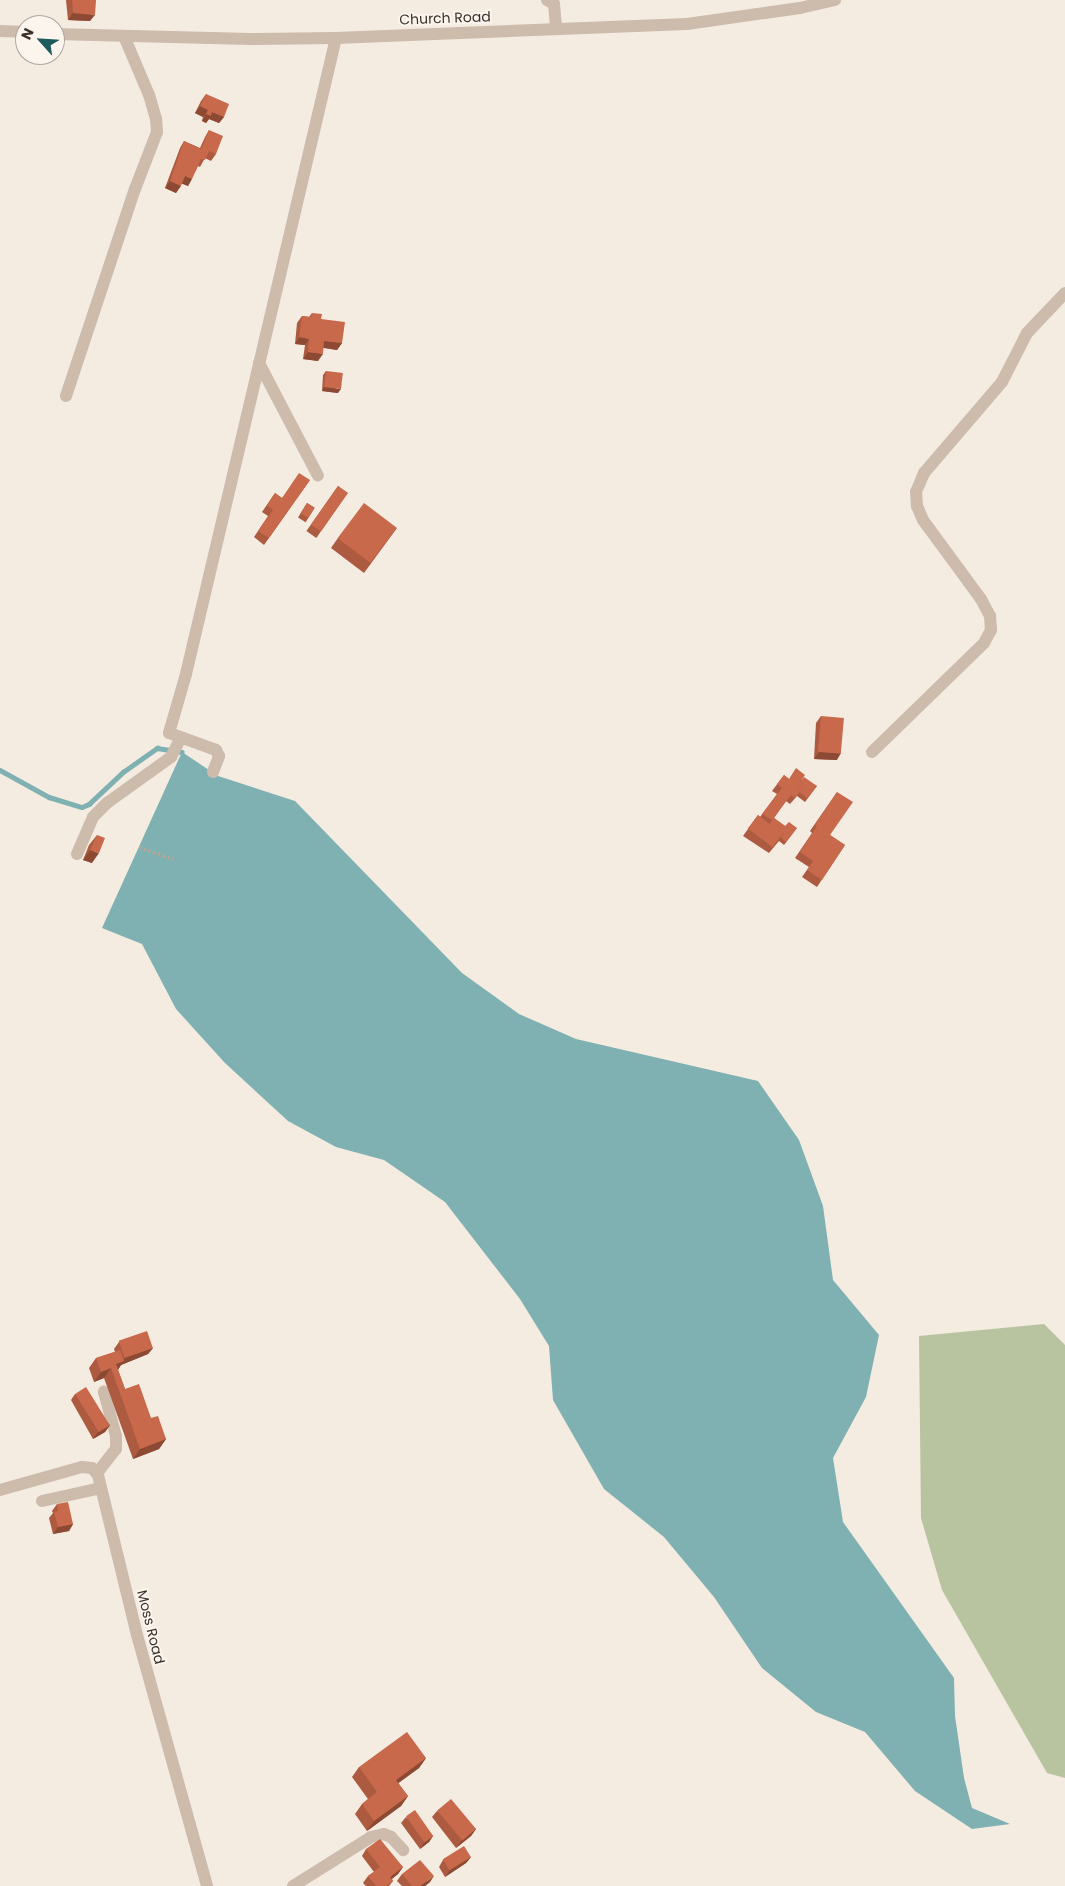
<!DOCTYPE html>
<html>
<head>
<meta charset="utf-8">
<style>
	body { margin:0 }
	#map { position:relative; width:1065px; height:1886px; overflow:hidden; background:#f4ebe1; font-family:Poppins,sans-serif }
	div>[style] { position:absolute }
	.green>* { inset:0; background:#b8c4a0 }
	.water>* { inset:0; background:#7fb0b2 }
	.stream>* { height:4.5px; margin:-2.25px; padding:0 2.25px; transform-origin:2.25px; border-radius:2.25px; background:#7fb0b2 }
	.path>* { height:2.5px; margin-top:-1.25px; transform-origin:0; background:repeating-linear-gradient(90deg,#b9a596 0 2.5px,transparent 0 5px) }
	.minor>* { height:12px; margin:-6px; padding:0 6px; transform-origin:6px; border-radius:6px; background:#cdbbac }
	.wall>* { inset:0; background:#ac5a40; transform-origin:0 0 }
	.shaded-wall>* { inset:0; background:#8c4a34 }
	.building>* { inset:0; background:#c8694b; transform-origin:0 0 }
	span { translate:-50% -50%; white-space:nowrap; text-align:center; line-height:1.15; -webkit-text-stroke:4px #fbf5ee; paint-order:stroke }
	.street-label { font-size:14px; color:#3b302b }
	.north { position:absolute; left:15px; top:15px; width:50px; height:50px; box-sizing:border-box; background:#fbf5ee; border:1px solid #aea6a0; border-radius:50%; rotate:296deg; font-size:14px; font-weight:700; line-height:20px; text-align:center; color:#3b302b }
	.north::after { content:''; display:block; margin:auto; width:18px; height:22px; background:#1f5a5e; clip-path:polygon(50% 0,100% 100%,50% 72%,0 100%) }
</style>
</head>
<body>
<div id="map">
	<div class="green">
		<div style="clip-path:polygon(1044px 1324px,1065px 1345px,1065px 1778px,1047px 1773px,942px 1590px,921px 1518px,919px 1336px)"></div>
	</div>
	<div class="water">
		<div style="clip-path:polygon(182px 752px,218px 776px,295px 801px,462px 973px,519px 1014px,576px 1039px,758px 1081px,799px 1140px,823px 1206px,833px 1280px,879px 1335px,866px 1397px,833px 1458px,843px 1522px,954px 1678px,955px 1716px,964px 1778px,972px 1808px,1010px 1824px,972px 1829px,915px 1791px,865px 1732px,816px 1712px,762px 1668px,714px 1597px,664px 1537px,604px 1489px,553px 1400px,549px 1346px,520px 1299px,445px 1202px,384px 1160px,336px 1147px,288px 1121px,225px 1063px,176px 1009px,142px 944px,102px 928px)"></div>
	</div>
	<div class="stream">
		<div style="left:0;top:770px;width:56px;rotate:28.9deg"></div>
		<div style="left:49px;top:797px;width:34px;rotate:17deg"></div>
		<div style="left:82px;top:807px;width:8px;rotate:-23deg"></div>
		<div style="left:89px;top:804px;width:47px;rotate:-43.3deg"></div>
		<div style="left:123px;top:772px;width:42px;rotate:-35.2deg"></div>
		<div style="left:157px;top:748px;width:25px;rotate:9deg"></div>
	</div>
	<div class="path">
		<div style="left:139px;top:847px;width:36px;rotate:19deg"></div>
	</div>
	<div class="minor">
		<div style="left:547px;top:0;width:8px;rotate:30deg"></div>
		<div style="left:554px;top:4px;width:25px;rotate:85deg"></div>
		<div style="left:0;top:31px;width:25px;rotate:2deg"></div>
		<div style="left:55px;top:34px;width:195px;rotate:1.5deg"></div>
		<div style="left:250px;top:39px;width:86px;rotate:-0.7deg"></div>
		<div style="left:336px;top:38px;width:351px;rotate:-2.3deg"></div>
		<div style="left:687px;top:24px;width:114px;rotate:-8.1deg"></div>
		<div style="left:800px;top:8px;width:36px;rotate:-13deg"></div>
		<div style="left:259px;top:363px;width:127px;rotate:62.4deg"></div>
		<div style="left:66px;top:396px;width:218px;rotate:-71.6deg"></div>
		<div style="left:135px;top:189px;width:61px;rotate:-68.9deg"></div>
		<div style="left:157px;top:132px;width:13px;rotate:-94deg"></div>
		<div style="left:156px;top:119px;width:25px;rotate:-106deg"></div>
		<div style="left:149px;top:95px;width:64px;rotate:-113deg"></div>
		<div style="left:872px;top:752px;width:156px;rotate:-44.2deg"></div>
		<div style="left:984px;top:643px;width:15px;rotate:-62deg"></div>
		<div style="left:991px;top:630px;width:14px;rotate:-94deg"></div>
		<div style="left:990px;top:616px;width:19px;rotate:-118deg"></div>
		<div style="left:981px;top:599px;width:98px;rotate:-126.3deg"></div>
		<div style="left:923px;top:520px;width:15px;rotate:-113deg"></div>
		<div style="left:917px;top:506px;width:14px;rotate:-94deg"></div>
		<div style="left:916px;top:492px;width:21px;rotate:-67deg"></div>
		<div style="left:924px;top:473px;width:120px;rotate:-49.4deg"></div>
		<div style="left:1002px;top:382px;width:55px;rotate:-63deg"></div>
		<div style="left:1027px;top:333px;width:55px;rotate:-46.5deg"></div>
		<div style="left:213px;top:772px;width:17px;rotate:-69deg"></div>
		<div style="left:219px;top:756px;width:7px;rotate:-117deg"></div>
		<div style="left:216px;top:750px;width:50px;rotate:-160.1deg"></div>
		<div style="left:169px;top:733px;width:61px;rotate:-73.9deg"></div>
		<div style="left:186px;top:674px;width:653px;rotate:-76.73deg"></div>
		<div style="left:77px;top:854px;width:40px;rotate:-66.6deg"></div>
		<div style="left:93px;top:817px;width:20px;rotate:-45deg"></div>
		<div style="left:107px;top:803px;width:79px;rotate:-35.7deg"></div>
		<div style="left:171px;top:757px;width:22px;rotate:-63deg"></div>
		<div style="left:97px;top:1473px;width:31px;rotate:-52deg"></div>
		<div style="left:116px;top:1449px;width:13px;rotate:-90deg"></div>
		<div style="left:116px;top:1436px;width:46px;rotate:-105.3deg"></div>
		<div style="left:0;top:1490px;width:85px;rotate:-15.7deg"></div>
		<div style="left:82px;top:1467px;width:10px;rotate:6deg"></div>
		<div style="left:92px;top:1468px;width:9px;rotate:49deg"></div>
		<div style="left:98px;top:1475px;width:165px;rotate:76.3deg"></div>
		<div style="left:137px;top:1635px;width:261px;rotate:74.4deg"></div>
		<div style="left:42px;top:1501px;width:60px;rotate:-12.4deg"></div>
		<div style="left:293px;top:1886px;width:92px;rotate:-32.1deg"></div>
		<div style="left:371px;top:1837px;width:13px;rotate:-13deg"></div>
		<div style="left:384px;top:1834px;width:8px;rotate:23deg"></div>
		<div style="left:391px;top:1837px;width:18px;rotate:47deg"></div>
	</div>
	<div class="wall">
		<div style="clip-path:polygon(66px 0,96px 0,90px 21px,68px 20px)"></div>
		<div style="clip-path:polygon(206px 94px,224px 117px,219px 123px,209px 119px,206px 123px,202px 121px,203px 117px,195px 113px,201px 101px)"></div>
		<div style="clip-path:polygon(209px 130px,216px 154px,211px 161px,205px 158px,200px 167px,198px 166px,188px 186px,182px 183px,176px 193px,165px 188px,180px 148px,184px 141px,200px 148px,205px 137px)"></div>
		<div style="clip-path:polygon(312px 313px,321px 319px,342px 343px,337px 350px,323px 348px,318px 361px,303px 359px,305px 345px,295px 344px,297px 323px,302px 316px,309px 317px)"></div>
		<div style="clip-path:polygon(326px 371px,338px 393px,322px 391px,323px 375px)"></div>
		<div style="clip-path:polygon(310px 480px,264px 545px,254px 537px,268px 516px,262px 512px,275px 493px,282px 498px)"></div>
		<div style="left:338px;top:486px;width:12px;height:55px;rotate:35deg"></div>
		<div style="left:307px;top:503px;width:9px;height:17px;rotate:32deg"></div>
		<div style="clip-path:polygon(397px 528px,364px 573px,331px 548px,338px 538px)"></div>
		<div style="clip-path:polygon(821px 716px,837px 760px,814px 759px,816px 723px)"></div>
		<div style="clip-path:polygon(784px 775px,789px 779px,802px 780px,817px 786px,805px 802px,797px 796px,790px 804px,786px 801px,774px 818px,785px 826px,797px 828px,784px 845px,779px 841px,769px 853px,743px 836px,758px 815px,760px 817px,777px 794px,772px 791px)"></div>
		<div style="clip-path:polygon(837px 792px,830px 835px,845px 845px,817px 887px,802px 877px,809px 867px,795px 858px,812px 833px,810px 831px)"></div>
		<div style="clip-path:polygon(97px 835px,92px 863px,83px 860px,89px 845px)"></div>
		<div style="clip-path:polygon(119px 1342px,153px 1348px,148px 1354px,121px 1365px,118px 1370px,125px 1389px,151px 1418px,166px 1439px,159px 1449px,133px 1459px,104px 1378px,94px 1382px,89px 1368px,96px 1358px,115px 1352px,114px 1349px)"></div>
		<div style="clip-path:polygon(75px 1394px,110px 1425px,105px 1432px,93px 1439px,71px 1400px)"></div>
		<div style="clip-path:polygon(57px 1504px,73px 1524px,69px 1531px,53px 1534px,49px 1518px,53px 1513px,52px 1511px)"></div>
		<div style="clip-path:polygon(426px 1758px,419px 1768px,398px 1783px,408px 1796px,401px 1806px,367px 1831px,355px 1814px,362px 1804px,368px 1799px,352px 1777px,359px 1767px)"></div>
		<div style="clip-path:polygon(437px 1811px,476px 1829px,471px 1836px,456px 1848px,432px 1817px)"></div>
		<div style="clip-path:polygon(406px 1817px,433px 1836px,429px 1842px,420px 1849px,401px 1823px)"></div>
		<div style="clip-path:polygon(366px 1849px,403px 1867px,398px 1874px,392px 1879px,393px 1881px,389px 1886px,366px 1886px,363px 1883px,368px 1876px,374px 1872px,362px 1856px)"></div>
		<div style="clip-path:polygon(471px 1857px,466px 1863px,445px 1877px,439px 1867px,443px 1860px)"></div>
		<div style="clip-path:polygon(402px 1874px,430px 1882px,425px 1886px,402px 1886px,397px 1881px)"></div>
	</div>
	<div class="shaded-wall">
		<div style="clip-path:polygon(73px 13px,95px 15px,90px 21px,68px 20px)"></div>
		<div style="clip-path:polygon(200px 106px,208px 110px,203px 117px,195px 113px)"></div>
		<div style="clip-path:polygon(212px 112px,224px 117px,219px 123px,209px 119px,206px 123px,202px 121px,206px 114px)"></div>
		<div style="clip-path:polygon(185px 176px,192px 179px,188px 186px,180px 183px)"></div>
		<div style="clip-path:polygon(170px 181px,181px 186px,176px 193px,165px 188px)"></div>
		<div style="clip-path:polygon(299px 337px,309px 339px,305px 345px,295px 344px)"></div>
		<div style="clip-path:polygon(324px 341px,342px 343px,337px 350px,320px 347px)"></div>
		<div style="clip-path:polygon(308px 352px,323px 354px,318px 361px,303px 359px)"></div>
		<div style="clip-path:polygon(324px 387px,341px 389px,338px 393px,322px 391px)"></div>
		<div style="clip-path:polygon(819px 752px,841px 753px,837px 760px,814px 759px)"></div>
		<div style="clip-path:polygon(90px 850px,99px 853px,92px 863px,83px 860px)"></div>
		<div style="clip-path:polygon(153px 1348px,148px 1354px,121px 1365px,117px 1371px,116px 1364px,123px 1361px,125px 1358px)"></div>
		<div style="clip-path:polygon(111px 1368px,104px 1378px,94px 1382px,101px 1372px)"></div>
		<div style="clip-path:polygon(110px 1425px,105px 1432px,93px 1439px,98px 1432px)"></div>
		<div style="clip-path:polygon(166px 1439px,159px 1449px,133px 1459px,140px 1449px)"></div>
		<div style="clip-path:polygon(73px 1524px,69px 1531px,53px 1534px,58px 1527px)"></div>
		<div style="clip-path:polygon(426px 1758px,419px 1768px,389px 1790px,396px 1780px)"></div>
		<div style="clip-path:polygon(408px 1796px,401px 1806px,367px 1831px,374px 1821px)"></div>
		<div style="clip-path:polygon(476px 1829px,471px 1836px,456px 1848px,461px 1841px)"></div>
		<div style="clip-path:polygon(433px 1836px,429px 1842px,420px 1849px,424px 1842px)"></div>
		<div style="clip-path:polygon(471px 1857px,466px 1863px,445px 1877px,450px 1870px)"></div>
		<div style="clip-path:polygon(403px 1867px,398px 1874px,385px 1884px,390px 1877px)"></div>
		<div style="clip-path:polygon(434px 1876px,430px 1882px,425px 1886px,420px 1886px)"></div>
	</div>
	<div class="building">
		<div style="clip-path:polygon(72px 0,96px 0,95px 15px,73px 13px)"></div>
		<div style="clip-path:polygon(206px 94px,229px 104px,224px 117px,212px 112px,211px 116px,206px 114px,208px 110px,200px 106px)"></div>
		<div style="clip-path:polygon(209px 130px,223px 136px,216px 154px,209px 151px,205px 160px,201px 159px,192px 179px,185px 176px,181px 186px,170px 181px,184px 141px,201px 149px)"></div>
		<div style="clip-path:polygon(312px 313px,322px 314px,321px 319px,345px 322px,342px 343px,324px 341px,323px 354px,308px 352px,309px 339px,299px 337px,302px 316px,311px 317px)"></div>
		<div style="left:326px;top:371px;width:17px;height:16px;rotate:7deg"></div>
		<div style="clip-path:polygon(299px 473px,310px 480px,269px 538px,258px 531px,273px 510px,267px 505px,275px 493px,282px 498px)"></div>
		<div style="left:338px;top:486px;width:12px;height:47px;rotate:35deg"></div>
		<div style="left:307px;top:503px;width:9px;height:12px;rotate:32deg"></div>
		<div style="left:364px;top:503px;width:41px;height:44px;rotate:37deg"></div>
		<div style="left:821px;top:716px;width:23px;height:36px;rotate:5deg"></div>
		<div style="clip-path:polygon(796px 768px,805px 775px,798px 786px,802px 789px,795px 798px,791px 795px,772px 820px,762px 814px,782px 788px,777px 784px,784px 775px,789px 779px)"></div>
		<div style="clip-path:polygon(804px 777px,817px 786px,807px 798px,799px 792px,802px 789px,798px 786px)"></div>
		<div style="clip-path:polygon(837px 792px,853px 802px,830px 835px,845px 845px,822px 880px,807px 870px,813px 861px,800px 852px,817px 826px,815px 825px)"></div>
		<div style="left:758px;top:815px;width:31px;height:17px;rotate:37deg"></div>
		<div style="clip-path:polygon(774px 818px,785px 826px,789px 822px,797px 828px,786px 842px,781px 837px,783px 834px,769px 824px)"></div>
		<div style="clip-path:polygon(97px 835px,105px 838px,99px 853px,90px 850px)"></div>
		<div style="left:147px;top:1331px;width:18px;height:30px;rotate:71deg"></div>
		<div style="clip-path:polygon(120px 1350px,124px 1361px,116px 1364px,125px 1389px,139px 1384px,151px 1418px,158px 1416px,166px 1439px,140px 1449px,111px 1368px,101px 1372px,96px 1358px)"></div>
		<div style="left:86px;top:1387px;width:45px;height:13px;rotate:58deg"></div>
		<div style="clip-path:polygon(68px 1502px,73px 1524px,58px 1527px,54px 1512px,58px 1511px,57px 1504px)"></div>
		<div style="clip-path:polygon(407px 1732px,426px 1758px,396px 1780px,408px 1796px,374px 1821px,362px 1804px,377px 1792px,359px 1767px)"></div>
		<div style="left:451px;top:1799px;width:39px;height:18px;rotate:50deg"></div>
		<div style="left:415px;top:1810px;width:32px;height:11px;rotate:55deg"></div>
		<div style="clip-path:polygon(380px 1839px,403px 1867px,390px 1877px,393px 1881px,386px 1886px,376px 1886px,368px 1876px,380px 1867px,366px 1849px)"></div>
		<div style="left:464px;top:1846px;width:13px;height:25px;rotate:58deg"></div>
		<div style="clip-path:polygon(420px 1860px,434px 1876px,420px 1886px,412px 1886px,402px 1874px)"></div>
	</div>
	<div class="street-label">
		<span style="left:445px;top:18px;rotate:-2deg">Church Road</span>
		<span style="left:151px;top:1627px;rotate:76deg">Moss Road</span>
	</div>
	<div class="north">N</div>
</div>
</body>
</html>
